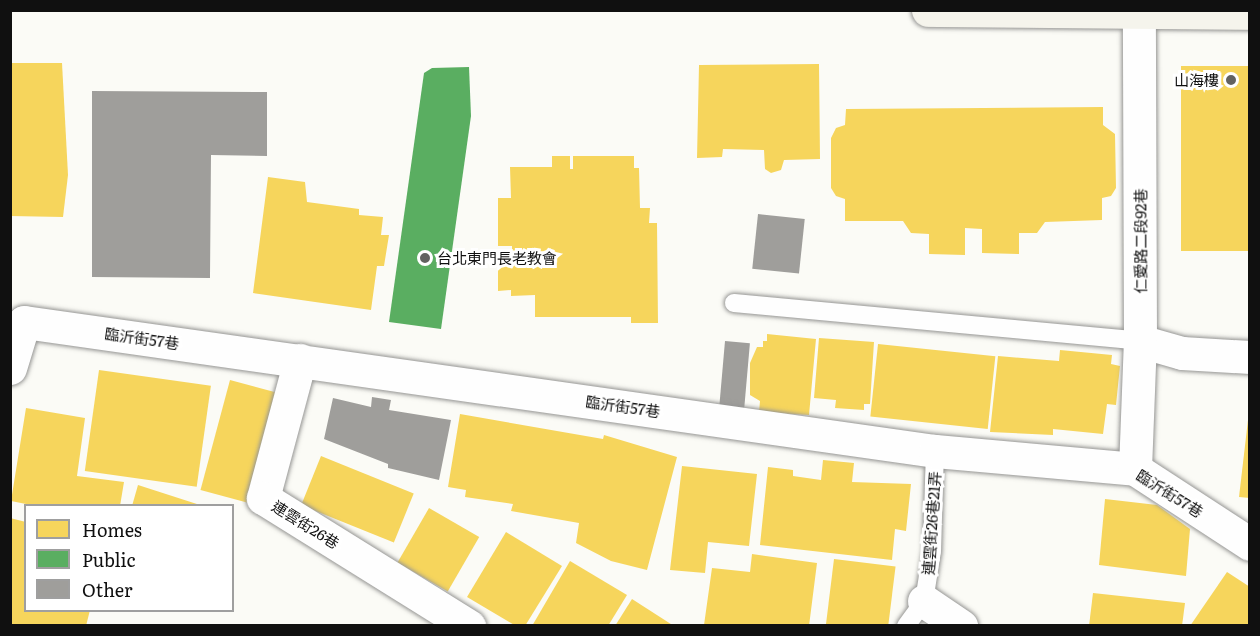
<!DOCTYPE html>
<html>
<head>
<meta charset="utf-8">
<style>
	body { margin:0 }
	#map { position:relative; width:1260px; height:636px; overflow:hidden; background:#fbfbf6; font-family:Literata,"Noto Sans TC",serif }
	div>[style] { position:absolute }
	.homes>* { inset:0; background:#f6d55c; transform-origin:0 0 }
	.public>* { inset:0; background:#5aae61 }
	.building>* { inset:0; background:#9f9e9b; transform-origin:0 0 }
	.roads { filter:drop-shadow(0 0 2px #969694) drop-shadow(0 0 2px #969694) }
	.lane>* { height:18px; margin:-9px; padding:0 9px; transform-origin:9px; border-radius:9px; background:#fefefe }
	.street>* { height:33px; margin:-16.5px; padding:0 16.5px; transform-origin:16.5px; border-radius:16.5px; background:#fefefe }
	.secondary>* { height:33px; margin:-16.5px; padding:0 16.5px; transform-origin:16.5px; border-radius:16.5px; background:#f5f4ec }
	.dots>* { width:16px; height:16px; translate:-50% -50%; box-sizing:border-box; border:3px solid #fff; border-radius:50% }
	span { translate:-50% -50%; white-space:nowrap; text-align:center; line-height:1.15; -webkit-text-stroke:6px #fff; paint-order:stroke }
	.poi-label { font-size:15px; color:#101010 }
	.right { translate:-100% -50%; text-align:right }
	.left { translate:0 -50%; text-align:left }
	.street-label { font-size:15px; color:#101010 }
	.frame { position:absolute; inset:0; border:12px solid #101010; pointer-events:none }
	.legend { position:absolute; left:24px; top:504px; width:210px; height:108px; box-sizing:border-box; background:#fff; border:2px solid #9f9f9f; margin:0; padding:8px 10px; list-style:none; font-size:18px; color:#101010 }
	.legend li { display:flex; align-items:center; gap:12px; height:30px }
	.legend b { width:30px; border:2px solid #9f9f9f }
</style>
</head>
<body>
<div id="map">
	<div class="homes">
		<div style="clip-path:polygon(10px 63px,62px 63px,68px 175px,63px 217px,10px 216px)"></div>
		<div style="clip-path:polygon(819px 64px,820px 159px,784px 160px,781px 170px,771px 173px,765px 169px,764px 150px,723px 149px,722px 157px,697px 158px,699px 65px)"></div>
		<div style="left:1181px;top:66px;width:69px;height:185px"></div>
		<div style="clip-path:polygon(1103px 107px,1103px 125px,1115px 134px,1116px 188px,1111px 196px,1102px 198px,1102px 220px,1045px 222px,1037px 233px,1019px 233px,1019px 254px,982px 253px,982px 229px,965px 228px,965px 255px,929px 254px,929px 234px,911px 233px,903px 221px,845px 221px,845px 199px,836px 196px,831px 188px,831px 138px,836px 128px,845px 125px,846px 109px)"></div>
		<div style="clip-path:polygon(552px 156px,570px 156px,570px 169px,573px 169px,573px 156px,634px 156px,634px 168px,639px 168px,640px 208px,650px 208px,649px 223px,657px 223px,658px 323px,631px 323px,631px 317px,535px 317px,535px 295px,511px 296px,511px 290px,498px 291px,498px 256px,512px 256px,512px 246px,498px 246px,498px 198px,511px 198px,510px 167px,552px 167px)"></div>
		<div style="clip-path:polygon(268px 177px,305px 182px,307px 202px,359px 209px,359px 215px,383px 217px,381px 235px,389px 235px,384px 266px,377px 266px,371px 310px,253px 293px)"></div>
		<div style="clip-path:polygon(767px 334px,816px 339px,809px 415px,759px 412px,760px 401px,750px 395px,750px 363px,757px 347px,763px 347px,763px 341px,767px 341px)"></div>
		<div style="clip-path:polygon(819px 338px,874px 342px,870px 404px,864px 404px,864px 410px,835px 408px,836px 400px,814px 398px)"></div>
		<div style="left:878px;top:344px;width:118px;height:73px;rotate:6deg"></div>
		<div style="clip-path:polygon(1060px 350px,1112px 355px,1111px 364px,1120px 366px,1116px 405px,1107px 404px,1103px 434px,1053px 429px,1053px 435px,990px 432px,998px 356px,1059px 361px)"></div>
		<div style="left:99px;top:370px;width:113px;height:102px;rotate:8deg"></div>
		<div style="left:230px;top:380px;width:48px;height:114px;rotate:15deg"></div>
		<div style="clip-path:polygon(26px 408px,85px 418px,77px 476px,124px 482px,120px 506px,36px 506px,11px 501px)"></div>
		<div style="clip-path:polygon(460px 414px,603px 439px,604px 435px,677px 457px,647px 570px,611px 561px,576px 543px,579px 523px,511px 511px,513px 504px,465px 497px,466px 490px,448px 487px)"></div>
		<div style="clip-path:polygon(1248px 420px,1250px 420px,1250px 498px,1239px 497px)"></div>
		<div style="left:321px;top:456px;width:100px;height:53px;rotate:22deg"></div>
		<div style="clip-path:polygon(823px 460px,854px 463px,852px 482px,911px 484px,906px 531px,895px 529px,892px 560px,760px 545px,768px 467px,793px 470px,793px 476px,821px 480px)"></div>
		<div style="clip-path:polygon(682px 466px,757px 474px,749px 546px,708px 542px,705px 573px,670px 570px)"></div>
		<div style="clip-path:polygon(138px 485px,200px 505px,200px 506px,132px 506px)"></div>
		<div style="clip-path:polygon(1105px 499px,1157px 505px,1190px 529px,1186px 576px,1099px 565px)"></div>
		<div style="left:429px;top:508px;width:58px;height:63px;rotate:30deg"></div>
		<div style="clip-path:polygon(10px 518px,26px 522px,26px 610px,90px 610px,86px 626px,10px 626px)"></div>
		<div style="clip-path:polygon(506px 532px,562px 566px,525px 626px,516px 626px,467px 597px)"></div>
		<div style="clip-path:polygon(752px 554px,817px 563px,809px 626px,704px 625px,712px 568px,750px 572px)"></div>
		<div style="left:834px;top:559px;width:62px;height:68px;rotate:7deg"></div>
		<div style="clip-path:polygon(570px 561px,627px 595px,608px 626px,532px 626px)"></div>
		<div style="clip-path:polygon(1227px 572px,1250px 587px,1250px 626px,1190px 626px)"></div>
		<div style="clip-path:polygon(1093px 593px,1185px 603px,1182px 626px,1089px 626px)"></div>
		<div style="clip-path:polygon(632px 599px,674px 626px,615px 626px)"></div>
	</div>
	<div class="public">
		<div style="clip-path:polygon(469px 67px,471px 116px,441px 329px,389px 322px,424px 73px,432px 68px)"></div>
	</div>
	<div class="building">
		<div style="clip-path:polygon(92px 91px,267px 92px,267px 156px,211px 155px,210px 278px,92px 277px)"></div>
		<div style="left:758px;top:214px;width:47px;height:55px;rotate:6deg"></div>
		<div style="left:725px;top:341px;width:25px;height:67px;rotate:5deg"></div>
		<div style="clip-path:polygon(372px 397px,391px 400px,389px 410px,451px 420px,439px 480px,388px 468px,388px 464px,324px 439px,333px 398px,371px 407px)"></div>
	</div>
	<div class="roads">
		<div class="lane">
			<div style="left:734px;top:303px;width:408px;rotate:5.3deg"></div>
			<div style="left:906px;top:626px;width:31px;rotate:-54deg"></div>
			<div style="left:924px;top:601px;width:51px;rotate:-80.9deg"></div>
			<div style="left:932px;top:551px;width:100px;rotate:-88.3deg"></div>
		</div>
		<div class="street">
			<div style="left:1140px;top:341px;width:44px;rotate:15.9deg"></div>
			<div style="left:1182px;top:353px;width:68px;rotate:3.4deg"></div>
			<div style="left:300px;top:360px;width:143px;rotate:105deg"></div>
			<div style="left:263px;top:498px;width:243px;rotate:31.9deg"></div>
			<div style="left:10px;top:368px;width:48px;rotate:-73.1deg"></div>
			<div style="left:24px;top:322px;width:920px;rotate:8.06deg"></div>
			<div style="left:935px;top:451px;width:201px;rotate:5.1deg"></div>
			<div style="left:1135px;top:469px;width:137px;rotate:33.1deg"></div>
			<div style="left:1135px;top:469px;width:128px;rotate:-87.8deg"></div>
			<div style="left:1140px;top:341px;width:329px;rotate:-90.2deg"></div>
			<div style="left:924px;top:601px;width:45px;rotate:34deg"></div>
		</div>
		<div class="secondary">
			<div style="left:928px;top:10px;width:322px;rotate:0.5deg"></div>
		</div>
	</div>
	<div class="dots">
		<div style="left:1231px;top:80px;background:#626260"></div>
		<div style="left:425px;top:258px;background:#626260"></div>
	</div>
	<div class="poi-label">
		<span class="right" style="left:1219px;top:80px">山海樓</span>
		<span class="left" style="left:437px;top:258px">台北東門長老教會</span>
	</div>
	<div class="street-label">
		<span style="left:1140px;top:241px;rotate:-90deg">仁愛路二段92巷</span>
		<span style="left:142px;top:338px;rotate:8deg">臨沂街57巷</span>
		<span style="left:623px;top:406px;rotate:8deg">臨沂街57巷</span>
		<span style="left:1170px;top:493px;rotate:32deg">臨沂街57巷</span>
		<span style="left:931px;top:523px;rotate:-86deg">連雲街26巷21弄</span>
		<span style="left:306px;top:524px;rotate:32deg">連雲街26巷</span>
	</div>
	<div class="frame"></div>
	<ul class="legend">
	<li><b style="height:16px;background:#f6d55c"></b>Homes</li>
	<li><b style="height:16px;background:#5aae61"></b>Public</li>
	<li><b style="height:16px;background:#9f9e9b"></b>Other</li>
	</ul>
</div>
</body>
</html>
